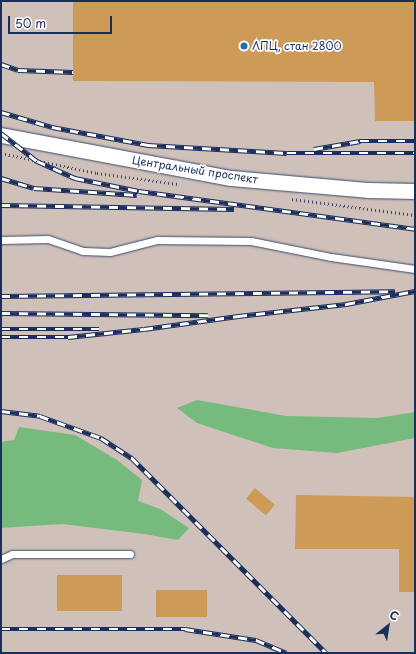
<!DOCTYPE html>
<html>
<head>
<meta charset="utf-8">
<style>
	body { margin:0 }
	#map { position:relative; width:416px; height:654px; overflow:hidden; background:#f1e6cc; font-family:"Playpen Sans",sans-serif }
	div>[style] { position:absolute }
	.industrial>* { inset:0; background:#cfc0ba; transform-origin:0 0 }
	.forest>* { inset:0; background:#76ba7e }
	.building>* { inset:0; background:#cd9a57; transform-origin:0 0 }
	.path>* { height:2.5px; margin-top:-1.25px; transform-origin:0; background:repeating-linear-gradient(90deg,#3b4a6e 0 1px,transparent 0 4px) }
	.roads { filter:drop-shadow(0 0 1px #3b4a6e) drop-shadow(0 0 1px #3b4a6e) }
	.service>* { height:7px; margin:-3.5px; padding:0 3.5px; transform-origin:3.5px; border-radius:3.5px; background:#fff }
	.minor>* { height:15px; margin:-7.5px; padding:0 7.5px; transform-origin:7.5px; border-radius:7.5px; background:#fff }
	.rail>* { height:4.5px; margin-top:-2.25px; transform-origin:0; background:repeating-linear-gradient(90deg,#fff 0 9px,#1b2f5e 0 18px); box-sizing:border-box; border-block:1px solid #1b2f5e }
	.dots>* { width:11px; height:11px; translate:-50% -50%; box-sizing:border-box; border:2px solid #fff; border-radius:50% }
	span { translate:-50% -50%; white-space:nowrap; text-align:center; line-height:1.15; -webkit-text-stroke:3.5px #fff; paint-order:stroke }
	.poi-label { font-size:11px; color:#1b2f5e }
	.left { translate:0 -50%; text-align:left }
	.street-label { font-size:11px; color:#1b2f5e }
	.frame { position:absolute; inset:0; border:2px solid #1b2f5e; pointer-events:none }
	.north { position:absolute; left:368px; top:606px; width:40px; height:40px; -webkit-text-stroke:3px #fff; paint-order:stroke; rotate:30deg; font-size:11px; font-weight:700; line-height:16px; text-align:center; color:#1b2f5e }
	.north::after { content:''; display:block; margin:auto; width:14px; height:18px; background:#1b2f5e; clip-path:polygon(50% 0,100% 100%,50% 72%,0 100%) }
	.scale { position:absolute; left:8px; top:16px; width:104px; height:18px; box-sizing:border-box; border:2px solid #1b2f5e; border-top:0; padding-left:5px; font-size:12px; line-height:14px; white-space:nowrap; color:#1b2f5e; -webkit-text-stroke:3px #fff; paint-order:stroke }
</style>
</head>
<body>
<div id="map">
	<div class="industrial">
		<div style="left:1px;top:1px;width:414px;height:652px"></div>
	</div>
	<div class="forest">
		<div style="clip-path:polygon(197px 400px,286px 416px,378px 418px,415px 412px,415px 438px,337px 453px,273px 448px,197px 423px,177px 408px)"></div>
		<div style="clip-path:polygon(19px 427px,75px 435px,117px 460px,142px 480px,138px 501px,160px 509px,189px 528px,178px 540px,144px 534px,62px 524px,1px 528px,1px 442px,14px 440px)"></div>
	</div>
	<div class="building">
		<div style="clip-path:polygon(73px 1px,415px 1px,415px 121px,375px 121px,374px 82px,73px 81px)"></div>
		<div style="left:255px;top:488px;width:26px;height:14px;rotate:40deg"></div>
		<div style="clip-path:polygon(296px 495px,415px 497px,415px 592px,399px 592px,399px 549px,295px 549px)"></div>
		<div style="left:57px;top:575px;width:65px;height:36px"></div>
		<div style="left:156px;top:590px;width:51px;height:27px"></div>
	</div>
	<div class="path">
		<div style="left:1px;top:153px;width:98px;rotate:11.8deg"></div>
		<div style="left:97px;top:173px;width:82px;rotate:7.7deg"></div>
		<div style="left:292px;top:199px;width:124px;rotate:7.4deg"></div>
	</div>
	<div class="roads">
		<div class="service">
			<div style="left:1px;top:240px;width:47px;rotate:-1.2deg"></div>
			<div style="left:48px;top:239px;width:37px;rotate:19deg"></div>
			<div style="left:83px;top:251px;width:27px;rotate:2deg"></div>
			<div style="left:110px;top:252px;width:49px;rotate:-14.3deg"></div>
			<div style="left:157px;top:240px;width:94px;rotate:0.6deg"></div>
			<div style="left:251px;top:241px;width:82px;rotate:11.3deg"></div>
			<div style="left:331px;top:257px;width:85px;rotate:8.1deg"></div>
			<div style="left:1px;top:559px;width:12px;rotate:-24deg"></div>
			<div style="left:12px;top:554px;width:118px"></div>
		</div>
		<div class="minor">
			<div style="left:1px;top:135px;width:234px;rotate:10.6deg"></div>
			<div style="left:231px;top:178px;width:139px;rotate:5deg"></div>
			<div style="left:369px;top:190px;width:46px;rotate:1.2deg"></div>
		</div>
	</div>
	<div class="rail">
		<div style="left:1px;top:64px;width:18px;rotate:19deg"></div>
		<div style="left:18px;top:70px;width:55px;rotate:2.1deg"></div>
		<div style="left:1px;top:112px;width:53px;rotate:16.4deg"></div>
		<div style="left:52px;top:127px;width:98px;rotate:10.6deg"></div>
		<div style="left:148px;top:145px;width:139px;rotate:3.3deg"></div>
		<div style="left:287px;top:153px;width:128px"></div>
		<div style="left:1px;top:133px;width:46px;rotate:37.9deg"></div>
		<div style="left:37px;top:161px;width:42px;rotate:24.1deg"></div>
		<div style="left:75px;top:178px;width:65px;rotate:11.5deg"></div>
		<div style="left:139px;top:191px;width:279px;rotate:7.8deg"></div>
		<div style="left:314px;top:149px;width:47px;rotate:-9.9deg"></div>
		<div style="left:360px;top:141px;width:55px"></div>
		<div style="left:1px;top:178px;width:34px;rotate:17deg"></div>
		<div style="left:34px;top:188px;width:103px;rotate:3.9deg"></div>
		<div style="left:1px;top:205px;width:233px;rotate:1deg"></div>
		<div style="left:1px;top:296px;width:394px;rotate:-0.7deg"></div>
		<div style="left:1px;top:313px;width:207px;rotate:0.6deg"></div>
		<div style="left:1px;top:329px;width:98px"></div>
		<div style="left:1px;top:337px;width:67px"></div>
		<div style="left:68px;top:337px;width:76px;rotate:-6deg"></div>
		<div style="left:144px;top:329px;width:95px;rotate:-7.9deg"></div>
		<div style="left:238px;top:316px;width:109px;rotate:-6.3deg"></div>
		<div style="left:346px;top:304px;width:70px;rotate:-10.7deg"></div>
		<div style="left:1px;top:411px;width:39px;rotate:7deg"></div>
		<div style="left:40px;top:416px;width:65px;rotate:19.8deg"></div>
		<div style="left:101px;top:438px;width:37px;rotate:33deg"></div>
		<div style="left:132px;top:458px;width:275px;rotate:45.1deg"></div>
		<div style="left:1px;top:629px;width:184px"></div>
		<div style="left:185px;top:629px;width:72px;rotate:8.8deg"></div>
		<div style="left:256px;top:640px;width:33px;rotate:23deg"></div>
	</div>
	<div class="dots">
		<div style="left:244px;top:46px;background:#1f6fb2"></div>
	</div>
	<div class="poi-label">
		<span class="left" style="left:252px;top:46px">ЛПЦ, стан 2800</span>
	</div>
	<div class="street-label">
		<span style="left:195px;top:170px;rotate:9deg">Центральный проспект</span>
	</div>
	<div class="frame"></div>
	<div class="north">С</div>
	<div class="scale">50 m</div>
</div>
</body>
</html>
